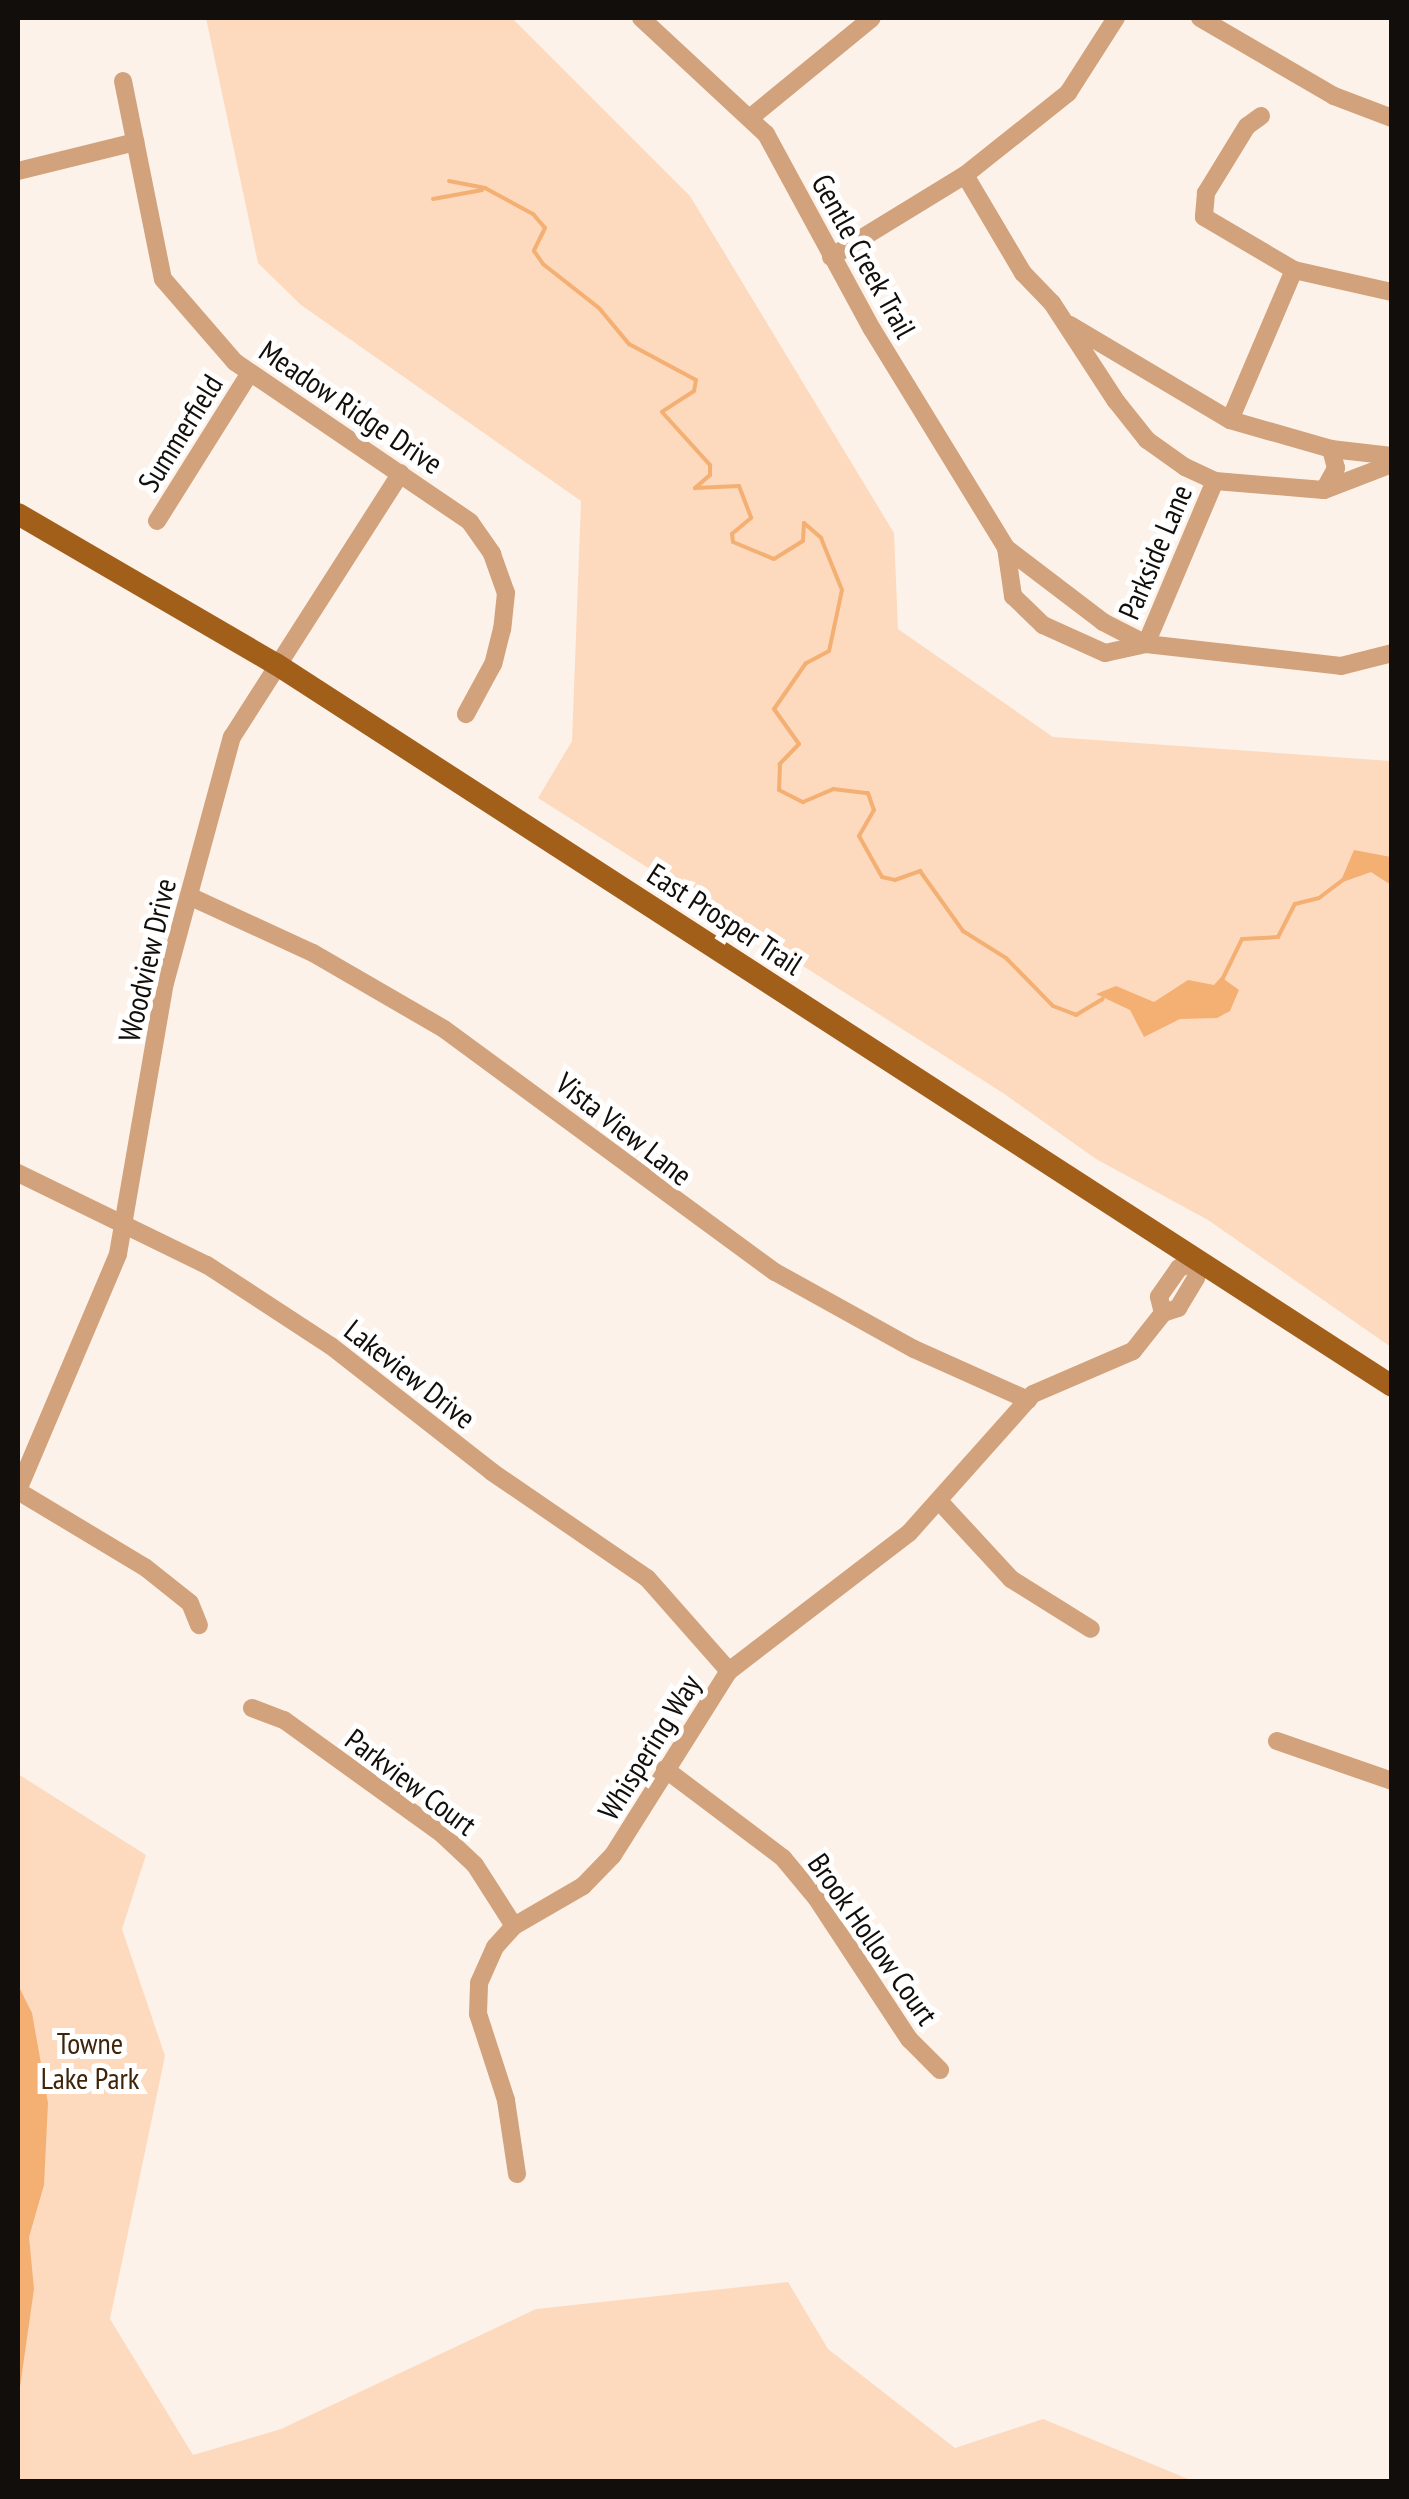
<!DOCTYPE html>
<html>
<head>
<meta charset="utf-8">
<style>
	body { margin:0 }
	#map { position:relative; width:1409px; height:2499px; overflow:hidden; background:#fdf2e9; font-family:"PT Sans Narrow",sans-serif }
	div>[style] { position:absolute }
	.green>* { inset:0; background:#fddabe }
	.water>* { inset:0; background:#f4af73 }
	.stream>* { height:4px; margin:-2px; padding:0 2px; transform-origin:2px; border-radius:2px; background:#f4af73 }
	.minor>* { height:18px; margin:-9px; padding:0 9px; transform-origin:9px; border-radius:9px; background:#d1a27b }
	.major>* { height:22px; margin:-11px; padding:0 11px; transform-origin:11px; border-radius:11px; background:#a15f1a }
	span { translate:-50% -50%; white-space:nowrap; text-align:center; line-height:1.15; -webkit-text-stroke:10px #fff; paint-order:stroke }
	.street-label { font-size:30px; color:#110e0b }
	.park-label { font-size:30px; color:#3f2409 }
	.frame { position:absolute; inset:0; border:20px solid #110e0b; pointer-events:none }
</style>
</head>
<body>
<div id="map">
	<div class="green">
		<div style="clip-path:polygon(206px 18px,512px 18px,690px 196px,894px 533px,898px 629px,1053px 737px,1391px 761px,1391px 1347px,1208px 1220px,1096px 1159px,1003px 1093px,538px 798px,572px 741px,581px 501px,301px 305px,258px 263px)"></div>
		<div style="clip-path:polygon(18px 1774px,146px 1855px,122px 1929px,165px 2056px,110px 2319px,193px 2455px,281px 2429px,536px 2309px,788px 2282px,828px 2349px,955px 2448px,1043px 2419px,1193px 2481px,18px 2481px)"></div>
	</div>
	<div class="water">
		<div style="clip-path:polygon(1354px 850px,1391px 857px,1391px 885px,1371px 872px,1340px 883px)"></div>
		<div style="clip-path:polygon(1221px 977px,1239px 990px,1230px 1011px,1217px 1018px,1180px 1019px,1144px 1037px,1130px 1010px,1096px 994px,1116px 986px,1154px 1002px,1188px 980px,1214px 985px)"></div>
		<div style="clip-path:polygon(18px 1985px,32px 2013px,48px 2103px,44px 2185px,29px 2237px,34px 2289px,18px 2401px)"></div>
	</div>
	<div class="stream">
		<div style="left:449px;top:181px;width:37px;rotate:11deg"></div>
		<div style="left:485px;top:188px;width:55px;rotate:28.4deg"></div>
		<div style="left:533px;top:214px;width:18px;rotate:49deg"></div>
		<div style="left:545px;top:228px;width:25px;rotate:116deg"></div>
		<div style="left:534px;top:251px;width:16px;rotate:55deg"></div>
		<div style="left:543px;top:264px;width:71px;rotate:38.2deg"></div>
		<div style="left:599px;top:308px;width:47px;rotate:50.2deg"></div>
		<div style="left:629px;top:344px;width:76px;rotate:28.2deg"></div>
		<div style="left:696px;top:380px;width:11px;rotate:100deg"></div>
		<div style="left:694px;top:391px;width:38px;rotate:147deg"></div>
		<div style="left:662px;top:412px;width:72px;rotate:47.8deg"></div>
		<div style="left:710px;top:465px;width:10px;rotate:90deg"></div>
		<div style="left:710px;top:475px;width:20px;rotate:139deg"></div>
		<div style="left:695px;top:488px;width:44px;rotate:-2.6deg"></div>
		<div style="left:739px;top:486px;width:34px;rotate:69deg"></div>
		<div style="left:751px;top:518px;width:25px;rotate:140deg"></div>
		<div style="left:732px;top:534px;width:8px;rotate:83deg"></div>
		<div style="left:733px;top:542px;width:44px;rotate:22.5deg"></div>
		<div style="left:774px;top:559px;width:34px;rotate:-32deg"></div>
		<div style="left:803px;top:541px;width:18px;rotate:-87deg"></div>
		<div style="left:804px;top:523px;width:23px;rotate:41deg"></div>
		<div style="left:821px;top:538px;width:56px;rotate:68deg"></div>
		<div style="left:842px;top:590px;width:62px;rotate:102deg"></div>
		<div style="left:829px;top:651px;width:26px;rotate:152deg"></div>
		<div style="left:806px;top:663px;width:56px;rotate:124.8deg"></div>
		<div style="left:774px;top:709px;width:43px;rotate:54.5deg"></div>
		<div style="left:799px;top:744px;width:28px;rotate:134deg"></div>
		<div style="left:780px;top:764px;width:26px;rotate:92deg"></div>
		<div style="left:779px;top:790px;width:27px;rotate:27deg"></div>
		<div style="left:803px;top:802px;width:33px;rotate:-23deg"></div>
		<div style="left:833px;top:789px;width:35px;rotate:7deg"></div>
		<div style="left:868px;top:793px;width:18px;rotate:71deg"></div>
		<div style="left:874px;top:810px;width:30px;rotate:120deg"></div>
		<div style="left:859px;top:836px;width:47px;rotate:60.7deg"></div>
		<div style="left:882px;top:877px;width:13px;rotate:13deg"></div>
		<div style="left:895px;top:880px;width:27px;rotate:-20deg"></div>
		<div style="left:920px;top:871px;width:74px;rotate:54.4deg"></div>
		<div style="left:963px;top:931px;width:51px;rotate:32.1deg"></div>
		<div style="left:1006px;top:958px;width:67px;rotate:45.6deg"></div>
		<div style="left:1053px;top:1006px;width:25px;rotate:21deg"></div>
		<div style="left:1076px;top:1015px;width:31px;rotate:-31deg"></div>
		<div style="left:433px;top:199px;width:50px;rotate:-10.4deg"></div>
		<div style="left:1223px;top:978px;width:43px;rotate:-64deg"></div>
		<div style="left:1242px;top:939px;width:36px;rotate:-3deg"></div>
		<div style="left:1278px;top:937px;width:37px;rotate:-63deg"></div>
		<div style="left:1295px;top:904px;width:25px;rotate:-14deg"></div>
		<div style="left:1319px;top:898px;width:30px;rotate:-37deg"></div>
	</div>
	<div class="minor">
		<div style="left:641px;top:18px;width:171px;rotate:42.9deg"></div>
		<div style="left:766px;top:134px;width:222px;rotate:61.5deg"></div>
		<div style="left:872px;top:329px;width:257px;rotate:58.5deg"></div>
		<div style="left:1006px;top:548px;width:122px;rotate:37.3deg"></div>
		<div style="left:1103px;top:622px;width:48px;rotate:27.1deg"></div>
		<div style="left:1146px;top:644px;width:196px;rotate:6.4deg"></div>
		<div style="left:1341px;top:666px;width:53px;rotate:-14.3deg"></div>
		<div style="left:1200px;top:18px;width:155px;rotate:30.2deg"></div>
		<div style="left:1334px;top:96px;width:62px;rotate:20.8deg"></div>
		<div style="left:123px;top:81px;width:202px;rotate:78.6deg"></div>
		<div style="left:163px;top:279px;width:110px;rotate:49.1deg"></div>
		<div style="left:235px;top:362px;width:284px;rotate:34.2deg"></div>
		<div style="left:470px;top:522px;width:39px;rotate:55deg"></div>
		<div style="left:492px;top:554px;width:41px;rotate:70.3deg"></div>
		<div style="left:506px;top:593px;width:36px;rotate:96deg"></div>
		<div style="left:502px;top:629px;width:36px;rotate:104deg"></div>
		<div style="left:493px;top:664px;width:57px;rotate:118.4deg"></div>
		<div style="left:1261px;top:116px;width:17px;rotate:144deg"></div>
		<div style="left:1247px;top:126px;width:79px;rotate:121.5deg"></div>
		<div style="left:1206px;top:193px;width:24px;rotate:95deg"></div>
		<div style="left:1204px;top:217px;width:104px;rotate:30.5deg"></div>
		<div style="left:1294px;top:270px;width:100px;rotate:12.7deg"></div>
		<div style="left:751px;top:117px;width:156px;rotate:-39.3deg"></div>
		<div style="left:18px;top:171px;width:121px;rotate:-13.9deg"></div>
		<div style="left:965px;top:175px;width:114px;rotate:59.4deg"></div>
		<div style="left:1023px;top:273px;width:42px;rotate:46deg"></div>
		<div style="left:1052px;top:303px;width:117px;rotate:56.9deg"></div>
		<div style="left:1116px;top:401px;width:50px;rotate:51.5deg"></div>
		<div style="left:1147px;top:440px;width:47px;rotate:35.4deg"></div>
		<div style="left:1185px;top:467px;width:33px;rotate:25deg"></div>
		<div style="left:1215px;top:481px;width:109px;rotate:4.7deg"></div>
		<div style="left:1324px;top:490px;width:73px;rotate:-20.9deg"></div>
		<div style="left:831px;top:257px;width:157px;rotate:-31.5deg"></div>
		<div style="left:965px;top:175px;width:132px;rotate:-38.5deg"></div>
		<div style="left:1068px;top:93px;width:89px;rotate:-57.4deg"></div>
		<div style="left:1070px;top:325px;width:186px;rotate:30.7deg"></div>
		<div style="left:1230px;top:420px;width:105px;rotate:16deg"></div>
		<div style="left:1331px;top:449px;width:61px;rotate:6.5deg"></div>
		<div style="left:1230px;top:420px;width:163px;rotate:-66.9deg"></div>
		<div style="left:1324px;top:490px;width:25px;rotate:-61deg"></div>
		<div style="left:1336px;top:468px;width:20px;rotate:-105deg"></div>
		<div style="left:157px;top:521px;width:175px;rotate:-57.9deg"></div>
		<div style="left:1006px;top:548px;width:49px;rotate:81.7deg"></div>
		<div style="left:1013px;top:596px;width:42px;rotate:44deg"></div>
		<div style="left:1043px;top:625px;width:68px;rotate:24.3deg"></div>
		<div style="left:1105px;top:653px;width:42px;rotate:-12.4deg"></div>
		<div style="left:1146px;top:644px;width:177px;rotate:-67.1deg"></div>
		<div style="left:189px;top:896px;width:136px;rotate:24.7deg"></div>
		<div style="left:313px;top:953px;width:151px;rotate:30.1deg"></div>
		<div style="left:444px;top:1029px;width:411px;rotate:36.3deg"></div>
		<div style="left:775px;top:1272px;width:159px;rotate:29deg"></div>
		<div style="left:914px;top:1349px;width:125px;rotate:24.1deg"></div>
		<div style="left:18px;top:1173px;width:210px;rotate:26deg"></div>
		<div style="left:207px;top:1265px;width:148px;rotate:33.2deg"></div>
		<div style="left:331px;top:1346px;width:204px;rotate:38deg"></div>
		<div style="left:492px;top:1472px;width:188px;rotate:34.4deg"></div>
		<div style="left:647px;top:1578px;width:124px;rotate:48.6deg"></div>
		<div style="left:18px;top:1490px;width:256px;rotate:-67deg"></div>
		<div style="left:118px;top:1254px;width:275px;rotate:-80.2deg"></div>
		<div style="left:165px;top:983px;width:255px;rotate:-74.8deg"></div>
		<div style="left:232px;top:737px;width:313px;rotate:-57.4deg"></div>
		<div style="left:18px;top:1491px;width:149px;rotate:31deg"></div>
		<div style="left:146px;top:1568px;width:56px;rotate:38.5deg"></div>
		<div style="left:190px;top:1603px;width:24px;rotate:68deg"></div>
		<div style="left:940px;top:1502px;width:105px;rotate:47.3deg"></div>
		<div style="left:1011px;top:1579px;width:94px;rotate:32deg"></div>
		<div style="left:252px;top:1708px;width:34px;rotate:21deg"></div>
		<div style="left:284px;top:1720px;width:195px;rotate:35.8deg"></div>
		<div style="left:442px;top:1834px;width:45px;rotate:43.2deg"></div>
		<div style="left:475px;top:1865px;width:72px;rotate:57.4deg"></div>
		<div style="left:1277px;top:1741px;width:122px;rotate:19.2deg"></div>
		<div style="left:665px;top:1769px;width:148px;rotate:37deg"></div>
		<div style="left:783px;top:1858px;width:53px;rotate:50.3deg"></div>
		<div style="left:817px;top:1899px;width:168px;rotate:56.7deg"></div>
		<div style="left:909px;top:2039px;width:44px;rotate:45deg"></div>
		<div style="left:517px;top:2174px;width:75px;rotate:-98.5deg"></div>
		<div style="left:506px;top:2100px;width:90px;rotate:-108deg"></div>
		<div style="left:478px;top:2014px;width:31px;rotate:-88deg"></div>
		<div style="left:479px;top:1983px;width:39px;rotate:-66deg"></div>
		<div style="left:495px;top:1947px;width:28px;rotate:-48deg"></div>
		<div style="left:514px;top:1926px;width:80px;rotate:-30.1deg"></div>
		<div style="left:583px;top:1886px;width:43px;rotate:-45.9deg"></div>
		<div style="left:613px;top:1855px;width:218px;rotate:-57.8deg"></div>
		<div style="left:729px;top:1671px;width:227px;rotate:-37.5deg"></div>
		<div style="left:909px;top:1533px;width:186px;rotate:-48.3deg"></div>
		<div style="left:1033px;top:1394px;width:109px;rotate:-23.3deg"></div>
		<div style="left:1133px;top:1351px;width:48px;rotate:-51.7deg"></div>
		<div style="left:1163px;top:1313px;width:16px;rotate:-18deg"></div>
		<div style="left:1178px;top:1308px;width:35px;rotate:-59deg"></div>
		<div style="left:1196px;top:1278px;width:16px;rotate:-86deg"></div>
		<div style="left:1197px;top:1262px;width:19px;rotate:162deg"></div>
		<div style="left:1179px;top:1268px;width:35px;rotate:125deg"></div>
		<div style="left:1159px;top:1297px;width:16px;rotate:76deg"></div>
	</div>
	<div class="major">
		<div style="left:18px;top:514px;width:298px;rotate:30.2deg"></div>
		<div style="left:276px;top:664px;width:1329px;rotate:32.9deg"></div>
	</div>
	<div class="street-label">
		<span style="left:864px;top:256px;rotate:61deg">Gentle Creek Trail</span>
		<span style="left:351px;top:407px;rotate:34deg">Meadow Ridge Drive</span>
		<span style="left:180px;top:433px;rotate:-58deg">Summerfield</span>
		<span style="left:1155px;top:552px;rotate:-67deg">Parkside Lane</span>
		<span style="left:725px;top:919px;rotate:33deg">East Prosper Trail</span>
		<span style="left:147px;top:960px;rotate:-77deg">Woodview Drive</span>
		<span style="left:624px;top:1129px;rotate:38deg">Vista View Lane</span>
		<span style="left:410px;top:1374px;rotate:38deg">Lakeview Drive</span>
		<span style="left:649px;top:1747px;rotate:-58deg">Whispering Way</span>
		<span style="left:411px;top:1782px;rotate:37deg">Parkview Court</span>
		<span style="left:873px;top:1939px;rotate:55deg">Brook Hollow Court</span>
	</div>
	<div class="park-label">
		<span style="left:90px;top:2060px">Towne<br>Lake Park</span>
	</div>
	<div class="frame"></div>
</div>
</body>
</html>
